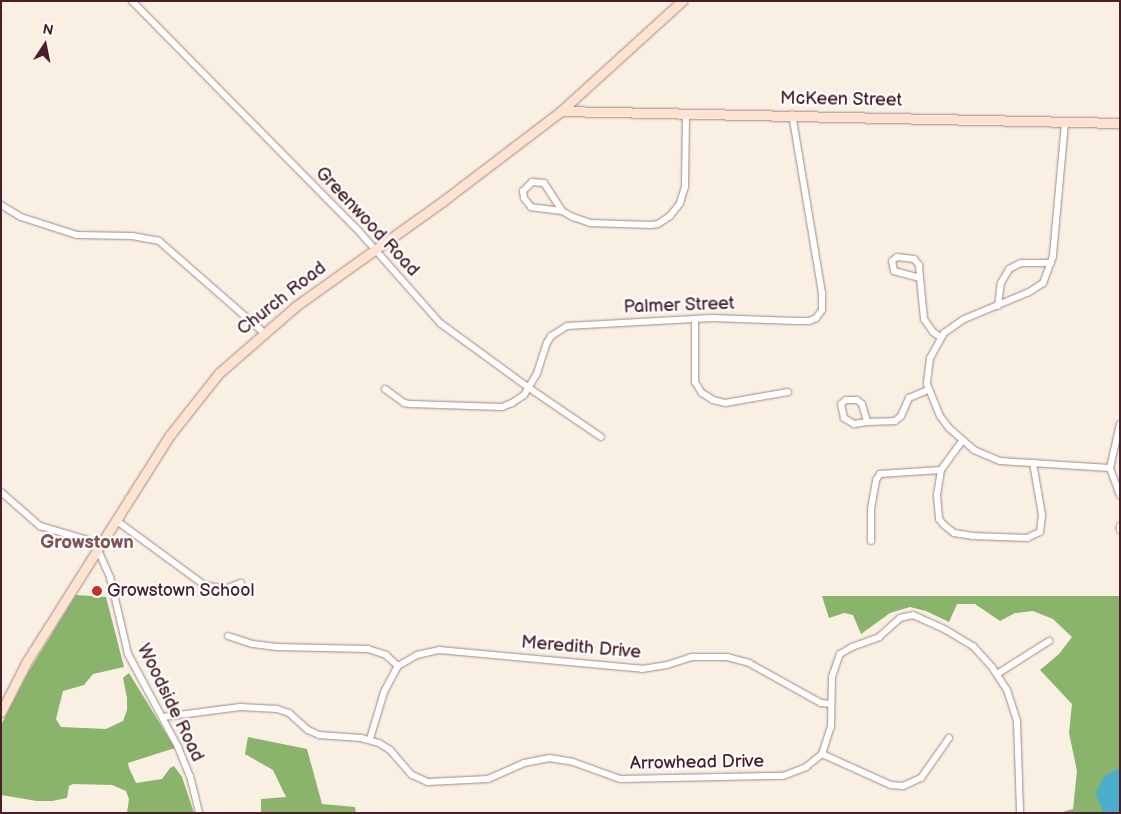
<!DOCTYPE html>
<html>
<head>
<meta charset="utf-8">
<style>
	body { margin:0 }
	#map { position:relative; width:1121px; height:814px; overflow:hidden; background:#f9efe2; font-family:"Balsamiq Sans",sans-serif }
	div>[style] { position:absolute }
	.forest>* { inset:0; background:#8ab36b }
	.water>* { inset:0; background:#4daecc }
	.roads { filter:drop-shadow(0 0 1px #a28786) drop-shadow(0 0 1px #a28786) }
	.street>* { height:6px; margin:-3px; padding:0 3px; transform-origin:3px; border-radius:3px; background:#fff }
	.secondary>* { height:9px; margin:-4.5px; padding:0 4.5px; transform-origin:4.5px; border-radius:4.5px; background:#fee3d1 }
	.dots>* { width:14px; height:14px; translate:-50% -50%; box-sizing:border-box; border:2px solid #fff; border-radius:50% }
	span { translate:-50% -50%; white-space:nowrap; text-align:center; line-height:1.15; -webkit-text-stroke:4.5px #fff; paint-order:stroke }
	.street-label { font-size:18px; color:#4a1f2b }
	.poi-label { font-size:18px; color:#4a1f2b }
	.left { translate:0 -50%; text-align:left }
	.neighbourhood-label { font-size:19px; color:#835356; font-weight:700 }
	.frame { position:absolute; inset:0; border:2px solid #4a1f2b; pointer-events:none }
	.north { position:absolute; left:20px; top:20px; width:50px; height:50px; -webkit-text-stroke:4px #fff; paint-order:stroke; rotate:11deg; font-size:14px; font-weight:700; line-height:20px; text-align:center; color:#4a1f2b }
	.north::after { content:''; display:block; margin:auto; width:18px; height:22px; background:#4a1f2b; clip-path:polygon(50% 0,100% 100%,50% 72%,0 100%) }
</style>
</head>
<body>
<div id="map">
	<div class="forest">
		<div style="clip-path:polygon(76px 595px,106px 597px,124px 667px,93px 674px,84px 685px,63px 691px,56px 719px,61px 727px,106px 729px,123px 721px,127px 710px,127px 698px,123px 678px,129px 673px,175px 748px,128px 763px,129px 768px,136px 783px,162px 779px,170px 768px,174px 766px,182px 777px,194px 813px,127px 813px,129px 799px,126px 791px,112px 785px,73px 784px,69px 786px,67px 798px,52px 801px,37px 801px,1px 795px,1px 725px,29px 671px)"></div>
		<div style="clip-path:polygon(822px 596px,1120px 596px,1120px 813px,1059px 813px,1073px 809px,1077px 771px,1069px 733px,1072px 704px,1040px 670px,1059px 654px,1072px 637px,1053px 619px,1033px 611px,1015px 613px,1000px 621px,975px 604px,957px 604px,949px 622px,926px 611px,910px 607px,890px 613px,861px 634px,853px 615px,844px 613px,829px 618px)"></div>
		<div style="clip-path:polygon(248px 737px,307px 749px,322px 804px,355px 807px,356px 813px,261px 813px,261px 799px,286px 797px,273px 770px,245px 754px)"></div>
	</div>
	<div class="water">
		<div style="clip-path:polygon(1120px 768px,1120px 813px,1103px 812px,1096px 794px,1104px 776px)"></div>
	</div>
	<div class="roads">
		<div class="street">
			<div style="left:132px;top:1px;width:319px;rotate:45.4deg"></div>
			<div style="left:356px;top:228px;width:127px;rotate:48.5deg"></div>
			<div style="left:440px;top:323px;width:110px;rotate:36.1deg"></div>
			<div style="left:529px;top:388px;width:87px;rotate:34.2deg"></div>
			<div style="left:1065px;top:123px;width:134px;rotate:95.2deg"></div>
			<div style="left:1053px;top:256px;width:29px;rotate:110deg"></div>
			<div style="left:1043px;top:283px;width:17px;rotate:147deg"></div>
			<div style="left:1029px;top:292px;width:70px;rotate:157.4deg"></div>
			<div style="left:964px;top:319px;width:24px;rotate:145deg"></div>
			<div style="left:944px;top:333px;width:29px;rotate:119deg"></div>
			<div style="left:930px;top:358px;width:26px;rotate:97deg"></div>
			<div style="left:927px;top:384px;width:35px;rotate:68deg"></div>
			<div style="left:940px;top:416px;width:15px;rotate:53deg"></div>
			<div style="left:949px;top:428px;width:33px;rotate:41deg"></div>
			<div style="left:974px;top:450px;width:28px;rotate:23deg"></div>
			<div style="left:1000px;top:461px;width:110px;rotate:3.6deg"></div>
			<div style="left:1110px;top:468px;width:29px;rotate:70deg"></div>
			<div style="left:1px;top:205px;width:23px;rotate:31deg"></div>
			<div style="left:21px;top:217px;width:59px;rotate:17.8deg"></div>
			<div style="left:77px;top:235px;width:55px;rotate:1deg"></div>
			<div style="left:132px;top:236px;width:27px;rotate:10deg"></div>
			<div style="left:159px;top:241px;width:138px;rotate:41.2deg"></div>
			<div style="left:562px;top:211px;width:31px;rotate:-173deg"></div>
			<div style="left:531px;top:207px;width:11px;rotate:-128deg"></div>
			<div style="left:524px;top:198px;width:7px;rotate:-98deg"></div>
			<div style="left:523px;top:191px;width:13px;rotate:-45deg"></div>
			<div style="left:532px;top:182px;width:12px;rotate:5deg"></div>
			<div style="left:544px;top:183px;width:33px;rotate:57deg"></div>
			<div style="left:562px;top:211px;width:13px;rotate:29deg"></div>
			<div style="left:573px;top:217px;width:18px;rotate:19deg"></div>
			<div style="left:590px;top:223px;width:61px;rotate:1.9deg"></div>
			<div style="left:651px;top:225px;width:7px;rotate:-8deg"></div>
			<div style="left:658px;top:224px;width:14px;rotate:-34deg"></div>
			<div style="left:670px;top:216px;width:16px;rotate:-52deg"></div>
			<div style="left:680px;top:203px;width:17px;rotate:-73deg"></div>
			<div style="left:685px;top:187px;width:72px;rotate:-89.2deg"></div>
			<div style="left:897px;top:257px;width:17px;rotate:7deg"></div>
			<div style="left:914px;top:259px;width:8px;rotate:50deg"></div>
			<div style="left:919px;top:265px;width:13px;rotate:86deg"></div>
			<div style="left:920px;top:278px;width:27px;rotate:-165deg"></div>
			<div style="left:894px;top:271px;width:10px;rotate:-101deg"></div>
			<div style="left:892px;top:261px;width:6px;rotate:-39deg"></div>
			<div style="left:920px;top:278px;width:41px;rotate:84.4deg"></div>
			<div style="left:924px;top:319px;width:16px;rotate:55deg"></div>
			<div style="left:933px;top:332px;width:9px;rotate:36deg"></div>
			<div style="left:998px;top:306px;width:23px;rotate:-83deg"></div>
			<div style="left:1001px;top:283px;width:16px;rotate:-60deg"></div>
			<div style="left:1009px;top:269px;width:13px;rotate:-27deg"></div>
			<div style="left:1021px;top:263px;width:30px"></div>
			<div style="left:695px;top:319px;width:63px;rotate:90deg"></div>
			<div style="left:695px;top:382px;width:13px;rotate:58deg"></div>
			<div style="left:702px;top:393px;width:13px;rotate:32deg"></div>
			<div style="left:713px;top:400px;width:12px;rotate:14deg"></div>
			<div style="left:725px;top:403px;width:64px;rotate:-9.9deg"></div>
			<div style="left:385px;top:389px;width:24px;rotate:36deg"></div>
			<div style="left:404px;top:403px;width:6px;rotate:9deg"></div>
			<div style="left:410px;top:404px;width:92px;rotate:1.9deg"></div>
			<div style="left:502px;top:407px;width:11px;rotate:-22deg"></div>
			<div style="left:512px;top:403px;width:14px;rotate:-34deg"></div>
			<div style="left:524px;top:395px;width:26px;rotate:-59deg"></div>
			<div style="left:537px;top:373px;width:32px;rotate:-72deg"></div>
			<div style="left:547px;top:343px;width:8px;rotate:-60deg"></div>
			<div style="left:551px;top:336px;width:19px;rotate:-32deg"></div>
			<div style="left:567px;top:326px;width:145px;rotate:-3.2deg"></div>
			<div style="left:712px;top:318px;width:83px;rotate:2.1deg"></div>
			<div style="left:795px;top:321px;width:14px"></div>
			<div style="left:809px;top:321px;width:8px;rotate:-23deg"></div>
			<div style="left:816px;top:318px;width:10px;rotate:-53deg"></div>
			<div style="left:822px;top:310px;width:17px;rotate:-90deg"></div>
			<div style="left:822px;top:293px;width:181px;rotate:-99.5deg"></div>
			<div style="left:846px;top:400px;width:11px"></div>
			<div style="left:857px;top:400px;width:6px;rotate:39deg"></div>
			<div style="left:862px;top:404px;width:19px;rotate:74deg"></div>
			<div style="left:867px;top:422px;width:13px;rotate:171deg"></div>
			<div style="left:854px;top:424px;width:12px;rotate:-149deg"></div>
			<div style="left:844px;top:418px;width:14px;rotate:-102deg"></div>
			<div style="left:841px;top:404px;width:6px;rotate:-39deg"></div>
			<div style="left:867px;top:422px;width:28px;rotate:-2deg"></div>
			<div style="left:895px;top:421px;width:8px;rotate:-40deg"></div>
			<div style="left:901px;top:416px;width:20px;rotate:-66deg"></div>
			<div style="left:909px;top:398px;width:21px;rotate:-23deg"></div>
			<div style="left:962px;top:441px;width:36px;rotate:126deg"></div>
			<div style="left:941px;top:470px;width:25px;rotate:99deg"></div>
			<div style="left:937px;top:495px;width:24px;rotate:85deg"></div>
			<div style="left:939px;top:519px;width:8px;rotate:50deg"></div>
			<div style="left:944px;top:525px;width:13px;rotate:39deg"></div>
			<div style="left:954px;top:533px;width:18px;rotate:9deg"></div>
			<div style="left:972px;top:536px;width:55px;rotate:2.1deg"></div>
			<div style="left:1027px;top:538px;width:14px;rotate:-25deg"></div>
			<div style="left:1040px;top:532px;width:17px;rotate:-83deg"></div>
			<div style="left:1042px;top:515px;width:53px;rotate:-99.8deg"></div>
			<div style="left:1110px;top:468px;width:45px;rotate:-77.2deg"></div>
			<div style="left:1px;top:492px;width:52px;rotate:41.1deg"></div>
			<div style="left:40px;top:526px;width:64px;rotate:16.4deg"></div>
			<div style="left:117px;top:521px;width:108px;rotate:36.3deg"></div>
			<div style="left:204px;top:585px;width:21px;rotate:11deg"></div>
			<div style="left:225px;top:589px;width:17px;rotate:-21deg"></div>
			<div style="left:1120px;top:526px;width:4px;rotate:90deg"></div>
			<div style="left:871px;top:541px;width:32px;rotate:-90deg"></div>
			<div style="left:871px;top:509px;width:29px;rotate:-80deg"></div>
			<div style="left:876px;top:480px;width:7px;rotate:-56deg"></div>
			<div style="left:880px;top:474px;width:61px;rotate:-3.8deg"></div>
			<div style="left:98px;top:550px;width:30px;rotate:66deg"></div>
			<div style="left:110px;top:577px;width:79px;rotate:76.8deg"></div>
			<div style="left:128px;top:654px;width:106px;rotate:61.7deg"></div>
			<div style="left:178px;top:747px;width:31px;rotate:68deg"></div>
			<div style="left:190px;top:776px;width:38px;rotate:76deg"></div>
			<div style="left:228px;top:636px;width:26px;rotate:18deg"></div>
			<div style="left:253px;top:644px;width:24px;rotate:7deg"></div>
			<div style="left:277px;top:647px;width:91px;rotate:1.3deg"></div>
			<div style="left:368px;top:649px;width:19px;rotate:18deg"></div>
			<div style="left:386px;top:655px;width:16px;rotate:43deg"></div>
			<div style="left:997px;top:674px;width:62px;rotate:-32.4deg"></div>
			<div style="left:163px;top:717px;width:78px;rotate:-7.4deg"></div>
			<div style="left:240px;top:707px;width:37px;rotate:3deg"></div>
			<div style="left:277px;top:709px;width:13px;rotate:18deg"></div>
			<div style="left:289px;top:713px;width:25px;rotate:42deg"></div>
			<div style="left:308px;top:730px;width:12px;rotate:24deg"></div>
			<div style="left:319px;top:735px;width:42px;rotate:4.1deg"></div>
			<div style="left:361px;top:738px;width:19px;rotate:16deg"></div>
			<div style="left:379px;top:743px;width:13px;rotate:32deg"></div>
			<div style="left:390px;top:750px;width:33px;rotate:49deg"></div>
			<div style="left:412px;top:775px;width:17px;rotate:24deg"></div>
			<div style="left:428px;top:782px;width:60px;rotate:-2.9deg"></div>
			<div style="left:488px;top:779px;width:39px;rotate:-24deg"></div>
			<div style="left:524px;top:763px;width:25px;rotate:-11deg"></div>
			<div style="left:549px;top:758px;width:24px;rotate:9deg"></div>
			<div style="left:573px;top:762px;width:50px;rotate:19.9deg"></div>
			<div style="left:620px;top:779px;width:163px;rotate:-1.1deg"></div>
			<div style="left:783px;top:776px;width:25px;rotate:-21deg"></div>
			<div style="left:806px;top:767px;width:21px;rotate:-39deg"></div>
			<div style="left:822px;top:754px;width:28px;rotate:-72deg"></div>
			<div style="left:831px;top:727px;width:50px;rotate:-88.9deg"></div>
			<div style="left:832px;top:677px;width:24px;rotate:-71deg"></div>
			<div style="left:840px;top:654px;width:14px;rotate:-30deg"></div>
			<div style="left:852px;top:647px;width:29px;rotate:-20deg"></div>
			<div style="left:879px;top:637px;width:28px;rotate:-42deg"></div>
			<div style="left:900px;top:618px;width:13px;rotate:-13deg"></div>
			<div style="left:913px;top:615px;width:36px;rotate:24deg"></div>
			<div style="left:946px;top:630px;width:31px;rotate:31deg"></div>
			<div style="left:973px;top:646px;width:28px;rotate:48deg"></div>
			<div style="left:992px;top:667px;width:27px;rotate:57deg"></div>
			<div style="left:1007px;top:690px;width:33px;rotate:72deg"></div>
			<div style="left:1017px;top:721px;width:92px;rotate:88.1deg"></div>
			<div style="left:370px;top:739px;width:49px;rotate:-73.4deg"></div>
			<div style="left:384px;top:692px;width:30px;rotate:-62deg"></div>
			<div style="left:398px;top:666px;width:22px;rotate:-30deg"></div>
			<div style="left:417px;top:655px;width:23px;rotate:-13deg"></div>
			<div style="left:439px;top:650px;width:204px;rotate:5.3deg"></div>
			<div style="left:642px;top:669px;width:25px;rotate:-9deg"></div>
			<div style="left:667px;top:665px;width:25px;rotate:-18deg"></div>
			<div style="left:691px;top:657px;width:36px"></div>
			<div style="left:727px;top:657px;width:23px;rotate:15deg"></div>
			<div style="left:749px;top:663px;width:82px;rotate:29.1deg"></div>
			<div style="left:821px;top:703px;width:10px;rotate:6deg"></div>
			<div style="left:822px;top:754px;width:76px;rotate:24.2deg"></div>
			<div style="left:891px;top:785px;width:12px;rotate:5deg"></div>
			<div style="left:903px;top:786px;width:20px;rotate:-24deg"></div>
			<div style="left:921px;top:778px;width:49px;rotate:-55deg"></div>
		</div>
		<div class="secondary">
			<div style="left:561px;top:111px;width:559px;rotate:1.23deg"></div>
			<div style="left:1px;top:712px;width:57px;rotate:-63deg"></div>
			<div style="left:27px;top:661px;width:267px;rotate:-57.7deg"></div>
			<div style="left:170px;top:435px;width:79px;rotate:-51.7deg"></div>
			<div style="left:219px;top:373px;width:102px;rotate:-41deg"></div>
			<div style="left:296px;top:306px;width:181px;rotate:-35.5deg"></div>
			<div style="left:443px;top:201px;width:148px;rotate:-37.3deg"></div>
			<div style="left:561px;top:111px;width:164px;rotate:-42.3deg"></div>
		</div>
	</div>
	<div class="dots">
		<div style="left:97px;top:591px;background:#c8321e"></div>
	</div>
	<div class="street-label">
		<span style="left:841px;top:100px;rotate:1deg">McKeen Street</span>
		<span style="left:367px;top:222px;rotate:47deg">Greenwood Road</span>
		<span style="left:282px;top:299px;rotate:-38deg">Church Road</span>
		<span style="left:679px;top:306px;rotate:-2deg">Palmer Street</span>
		<span style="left:581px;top:648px;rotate:5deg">Meredith Drive</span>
		<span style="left:170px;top:703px;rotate:64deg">Woodside Road</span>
		<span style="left:697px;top:763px;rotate:-1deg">Arrowhead Drive</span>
	</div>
	<div class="poi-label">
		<span class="left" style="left:107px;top:591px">Growstown School</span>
	</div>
	<div class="neighbourhood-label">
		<span style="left:87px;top:543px">Growstown</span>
	</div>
	<div class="frame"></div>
	<div class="north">N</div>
</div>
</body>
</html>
